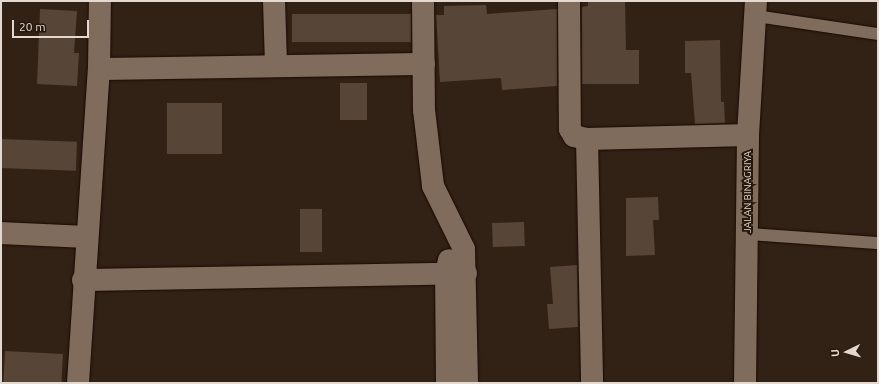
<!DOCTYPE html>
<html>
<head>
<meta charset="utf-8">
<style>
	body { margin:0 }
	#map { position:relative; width:879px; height:384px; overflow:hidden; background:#322115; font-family:Ubuntu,sans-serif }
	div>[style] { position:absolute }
	.building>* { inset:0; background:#574538; transform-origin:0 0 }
	.roads { filter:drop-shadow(0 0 1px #190a02) drop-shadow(0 0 1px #190a02) }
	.service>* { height:12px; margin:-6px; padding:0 6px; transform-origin:6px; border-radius:6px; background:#7f6c5d }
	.minor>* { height:22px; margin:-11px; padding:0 11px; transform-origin:11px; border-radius:11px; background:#7f6c5d }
	.tertiary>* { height:22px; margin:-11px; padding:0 11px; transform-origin:11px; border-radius:11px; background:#7f6c5d }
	span { translate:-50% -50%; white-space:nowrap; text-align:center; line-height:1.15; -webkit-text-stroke:4px #27180c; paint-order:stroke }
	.street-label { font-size:10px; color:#e4d9d1 }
	.frame { position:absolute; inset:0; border:2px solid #e4d9d1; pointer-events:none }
	.north { position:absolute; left:827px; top:332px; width:40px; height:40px; -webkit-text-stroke:3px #27180c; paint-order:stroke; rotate:265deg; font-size:11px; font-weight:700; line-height:16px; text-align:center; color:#e4d9d1 }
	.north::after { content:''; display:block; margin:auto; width:14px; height:18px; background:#e4d9d1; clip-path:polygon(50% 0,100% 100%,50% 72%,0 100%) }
	.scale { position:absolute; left:12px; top:20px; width:77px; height:18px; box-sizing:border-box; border:2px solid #e4d9d1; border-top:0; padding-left:5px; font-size:12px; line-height:14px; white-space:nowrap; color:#e4d9d1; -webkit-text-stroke:3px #27180c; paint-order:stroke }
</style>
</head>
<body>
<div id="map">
	<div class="building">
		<div style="clip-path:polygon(588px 1px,625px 1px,626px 50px,639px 50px,639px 84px,582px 84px,582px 7px,588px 6px)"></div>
		<div style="clip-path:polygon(486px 5px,487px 14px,557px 9px,557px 86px,502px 90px,501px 78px,440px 82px,436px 15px,444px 15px,444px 6px)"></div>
		<div style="clip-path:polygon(40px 9px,77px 11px,74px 53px,79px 53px,77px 86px,37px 84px)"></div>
		<div style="left:292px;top:14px;width:119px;height:28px"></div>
		<div style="clip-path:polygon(720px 40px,721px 102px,724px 102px,725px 123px,695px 124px,691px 73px,685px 73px,685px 41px)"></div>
		<div style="left:340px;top:83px;width:27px;height:37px"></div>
		<div style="left:167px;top:103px;width:55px;height:51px"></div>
		<div style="left:1px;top:139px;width:76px;height:29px;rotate:2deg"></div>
		<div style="clip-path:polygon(658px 197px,659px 220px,653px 220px,655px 255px,626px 256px,626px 198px)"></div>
		<div style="left:300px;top:209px;width:22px;height:43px"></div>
		<div style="left:524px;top:222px;width:24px;height:32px;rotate:88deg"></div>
		<div style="clip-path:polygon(577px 265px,578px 327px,549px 329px,547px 304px,553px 304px,550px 267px)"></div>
		<div style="left:5px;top:351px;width:58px;height:32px;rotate:3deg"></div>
	</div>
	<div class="roads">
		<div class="service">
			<div style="left:756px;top:16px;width:123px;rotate:8.4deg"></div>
			<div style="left:748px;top:234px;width:130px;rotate:4deg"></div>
		</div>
		<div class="minor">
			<div style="left:274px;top:1px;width:65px;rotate:88.2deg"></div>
			<div style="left:423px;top:1px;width:109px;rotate:89.5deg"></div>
			<div style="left:424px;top:110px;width:77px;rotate:83.2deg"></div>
			<div style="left:433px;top:186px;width:70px;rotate:63.8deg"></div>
			<div style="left:464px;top:249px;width:134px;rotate:88.7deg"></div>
			<div style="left:569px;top:1px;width:128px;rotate:89.6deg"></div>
			<div style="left:570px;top:129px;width:8px;rotate:60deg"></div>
			<div style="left:574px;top:136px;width:13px;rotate:13deg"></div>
			<div style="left:587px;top:139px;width:244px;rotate:88.8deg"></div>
			<div style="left:99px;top:69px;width:325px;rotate:-0.9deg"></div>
			<div style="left:587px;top:139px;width:161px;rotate:-1.4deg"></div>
			<div style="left:1px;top:233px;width:86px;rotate:2.7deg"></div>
			<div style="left:83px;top:280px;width:383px;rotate:-1deg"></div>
			<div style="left:78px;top:383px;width:315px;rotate:-86.2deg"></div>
			<div style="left:99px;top:69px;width:68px;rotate:-89.2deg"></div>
			<div style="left:447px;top:383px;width:109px;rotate:-90.5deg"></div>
			<div style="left:446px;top:274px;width:14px;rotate:-78deg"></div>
		</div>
		<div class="tertiary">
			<div style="left:745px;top:383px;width:248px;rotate:-89.3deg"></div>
			<div style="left:748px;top:135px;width:134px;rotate:-86.6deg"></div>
		</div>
	</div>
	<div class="street-label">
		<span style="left:748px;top:192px;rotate:-90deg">JALAN BINAGRIYA</span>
	</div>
	<div class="frame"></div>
	<div class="north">U</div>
	<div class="scale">20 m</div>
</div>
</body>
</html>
